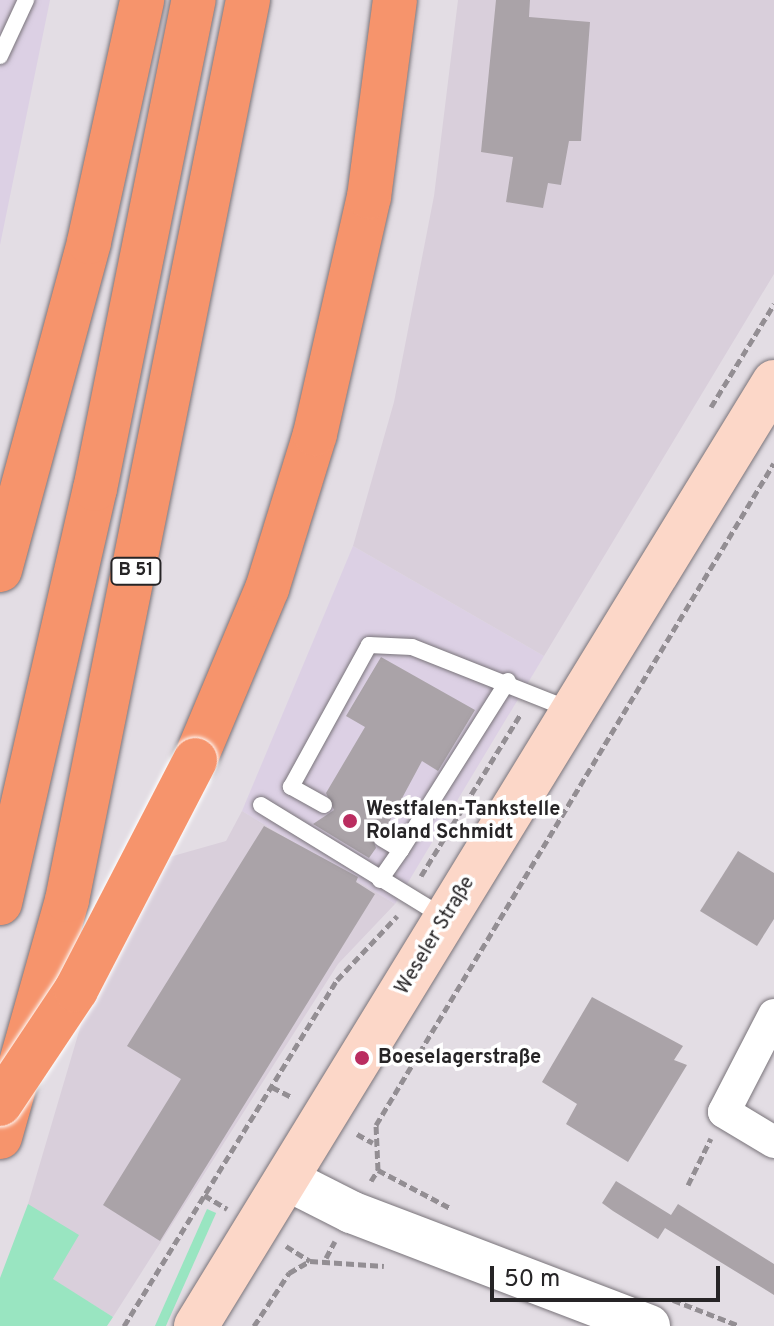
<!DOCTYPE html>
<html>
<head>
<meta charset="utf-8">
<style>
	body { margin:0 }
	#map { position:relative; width:774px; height:1326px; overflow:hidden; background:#e3dde4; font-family:Overpass,sans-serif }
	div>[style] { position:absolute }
	.commercial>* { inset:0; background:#dcd0e4 }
	.built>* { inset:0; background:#d9cfdb }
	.green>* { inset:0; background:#99e5c1; transform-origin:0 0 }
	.building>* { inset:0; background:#aaa3a8 }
	.path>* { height:5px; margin-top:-2.5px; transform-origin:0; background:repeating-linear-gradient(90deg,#938e93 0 8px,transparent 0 12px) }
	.roads { filter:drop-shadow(0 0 2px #79747a) drop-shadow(0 0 2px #79747a) }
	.service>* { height:16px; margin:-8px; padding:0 8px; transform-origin:8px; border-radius:8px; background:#fff }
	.minor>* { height:32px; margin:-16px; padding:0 16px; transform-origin:16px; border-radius:16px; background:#fff }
	.tertiary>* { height:42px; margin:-21px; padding:0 21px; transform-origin:21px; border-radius:21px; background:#fff }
	.secondary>* { height:44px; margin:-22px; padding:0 22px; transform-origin:22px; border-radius:22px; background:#fcd7c8 }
	.trunk>* { height:44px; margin:-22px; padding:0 22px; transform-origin:22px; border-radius:22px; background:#f6946c }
	.bridges { filter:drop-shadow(0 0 2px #fff) drop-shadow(0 0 2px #fff) }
	.trunk-bridge>* { height:44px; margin:-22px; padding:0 22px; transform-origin:22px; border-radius:22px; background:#f6946c }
	.dots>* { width:22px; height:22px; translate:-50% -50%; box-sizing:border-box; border:4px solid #fff; border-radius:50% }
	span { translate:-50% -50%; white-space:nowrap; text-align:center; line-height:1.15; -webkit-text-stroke:7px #fff; paint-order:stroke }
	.shield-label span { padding:2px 6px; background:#fff; border:2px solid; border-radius:6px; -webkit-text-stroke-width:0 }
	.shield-label { font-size:18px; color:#262426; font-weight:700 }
	.poi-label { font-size:20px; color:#262426; font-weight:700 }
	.left { translate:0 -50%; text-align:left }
	.street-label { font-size:20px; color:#262426 }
	.scale { position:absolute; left:490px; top:1266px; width:230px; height:36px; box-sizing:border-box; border:4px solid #262426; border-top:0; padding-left:10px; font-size:24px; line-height:28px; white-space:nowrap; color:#262426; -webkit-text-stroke:6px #fff; paint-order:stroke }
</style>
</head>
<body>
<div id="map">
	<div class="commercial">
		<div style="clip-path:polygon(0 0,50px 0,0 245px)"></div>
		<div style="clip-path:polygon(353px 546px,544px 656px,395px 904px,242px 811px)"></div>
	</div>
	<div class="built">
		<div style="clip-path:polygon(458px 0,774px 0,774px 274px,544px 656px,353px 546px,394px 402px,434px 196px)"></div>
		<div style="clip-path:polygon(242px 811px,395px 904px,338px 964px,113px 1317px,52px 1279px,28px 1204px,127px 869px,226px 841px)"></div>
	</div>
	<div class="green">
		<div style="clip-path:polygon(28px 1204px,79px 1235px,53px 1279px,113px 1317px,107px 1326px,0 1326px,0 1278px)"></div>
		<div style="left:207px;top:1209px;width:10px;height:138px;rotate:24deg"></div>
	</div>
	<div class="building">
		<div style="clip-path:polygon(496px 0,530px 0,529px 17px,590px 22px,581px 141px,569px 141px,561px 185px,548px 183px,543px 208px,506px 202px,513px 157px,481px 152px)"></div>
		<div style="clip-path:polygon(381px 657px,475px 710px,438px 771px,422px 761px,386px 828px,371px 833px,376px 848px,369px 858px,313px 824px,334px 810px,326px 793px,365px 727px,346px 716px)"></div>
		<div style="clip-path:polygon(264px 826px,358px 877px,356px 882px,375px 894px,160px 1241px,103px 1205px,181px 1079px,127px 1046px)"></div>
		<div style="clip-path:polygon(738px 851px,774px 873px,774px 919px,757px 946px,700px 911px)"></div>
		<div style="clip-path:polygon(592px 997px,683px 1046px,674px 1060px,687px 1065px,628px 1162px,566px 1124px,577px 1104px,542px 1082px)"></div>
		<div style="clip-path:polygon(616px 1181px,671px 1215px,678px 1204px,774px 1264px,774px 1295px,665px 1228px,658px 1239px,613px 1211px,602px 1203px)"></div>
	</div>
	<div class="path">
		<div style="left:711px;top:407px;width:121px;rotate:-58.5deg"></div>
		<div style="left:421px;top:876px;width:189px;rotate:-58.4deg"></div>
		<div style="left:272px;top:1087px;width:22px;rotate:27deg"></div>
		<div style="left:357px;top:1134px;width:18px;rotate:29deg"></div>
		<div style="left:378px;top:1170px;width:81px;rotate:27.8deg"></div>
		<div style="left:371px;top:1181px;width:13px;rotate:-58deg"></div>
		<div style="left:378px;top:1170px;width:45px;rotate:-92.5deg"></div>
		<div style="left:376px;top:1125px;width:772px;rotate:-58.99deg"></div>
		<div style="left:688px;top:1185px;width:52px;rotate:-63.9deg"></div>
		<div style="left:204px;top:1195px;width:27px;rotate:31deg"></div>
		<div style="left:286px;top:1246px;width:28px;rotate:32deg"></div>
		<div style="left:326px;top:1258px;width:19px;rotate:-62deg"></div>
		<div style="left:673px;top:1300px;width:72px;rotate:21.2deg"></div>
		<div style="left:124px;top:1326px;width:406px;rotate:-58.4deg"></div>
		<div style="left:337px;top:980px;width:88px;rotate:-46.8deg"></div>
		<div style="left:254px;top:1326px;width:64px;rotate:-56.6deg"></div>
		<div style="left:289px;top:1273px;width:24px;rotate:-30deg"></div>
		<div style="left:310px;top:1261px;width:74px;rotate:3.9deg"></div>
	</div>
	<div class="roads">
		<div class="service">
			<div style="left:0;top:56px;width:62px;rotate:-65.1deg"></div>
			<div style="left:261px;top:805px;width:215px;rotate:31.5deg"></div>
			<div style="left:324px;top:805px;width:38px;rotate:-151deg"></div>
			<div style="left:291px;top:787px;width:162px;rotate:-61.2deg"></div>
			<div style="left:369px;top:645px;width:43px;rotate:2.7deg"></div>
			<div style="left:412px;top:647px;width:171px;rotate:21.6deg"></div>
			<div style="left:401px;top:850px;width:200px;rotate:-57.7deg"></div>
			<div style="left:380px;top:880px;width:37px;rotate:-55deg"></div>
			<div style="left:401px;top:850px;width:23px;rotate:-149deg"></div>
		</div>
		<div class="minor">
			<div style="left:774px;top:1015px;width:109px;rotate:117.3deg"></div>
			<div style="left:724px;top:1112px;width:58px;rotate:31deg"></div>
		</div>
		<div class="tertiary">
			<div style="left:286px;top:1179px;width:73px;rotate:26.9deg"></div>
			<div style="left:351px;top:1212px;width:319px;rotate:20.9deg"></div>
		</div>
		<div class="secondary">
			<div style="left:196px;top:1326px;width:1107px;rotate:-58.52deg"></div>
		</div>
		<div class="trunk">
			<div style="left:0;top:570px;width:340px;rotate:-74.8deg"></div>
			<div style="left:89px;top:242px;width:248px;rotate:-77.6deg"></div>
			<div style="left:195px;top:760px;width:186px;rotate:-67.2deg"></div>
			<div style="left:267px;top:589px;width:162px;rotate:-72.8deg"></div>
			<div style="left:315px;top:434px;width:243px;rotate:-77.2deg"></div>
			<div style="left:369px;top:197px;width:199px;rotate:-82.5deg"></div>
			<div style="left:0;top:903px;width:425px;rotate:-77.1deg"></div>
			<div style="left:95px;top:489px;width:499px;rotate:-78.6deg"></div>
			<div style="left:0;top:1137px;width:246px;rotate:-74.2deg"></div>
			<div style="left:67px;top:900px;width:918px;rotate:-78.63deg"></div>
		</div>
	</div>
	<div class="bridges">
		<div class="trunk-bridge">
			<div style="left:0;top:1104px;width:137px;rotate:-56.3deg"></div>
			<div style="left:76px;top:990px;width:259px;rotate:-62.6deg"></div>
		</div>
	</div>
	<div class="dots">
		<div style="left:350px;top:821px;background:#ba2d60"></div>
		<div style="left:362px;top:1058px;background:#ba2d60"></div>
	</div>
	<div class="shield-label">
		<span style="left:136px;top:571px">B 51</span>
	</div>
	<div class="poi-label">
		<span class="left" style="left:366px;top:822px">Westfalen-Tankstelle<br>Roland Schmidt</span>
		<span class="left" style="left:378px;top:1058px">Boeselagerstraße</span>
	</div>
	<div class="street-label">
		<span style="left:436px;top:936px;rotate:-59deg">Weseler Straße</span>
	</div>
	<div class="scale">50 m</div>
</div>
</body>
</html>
